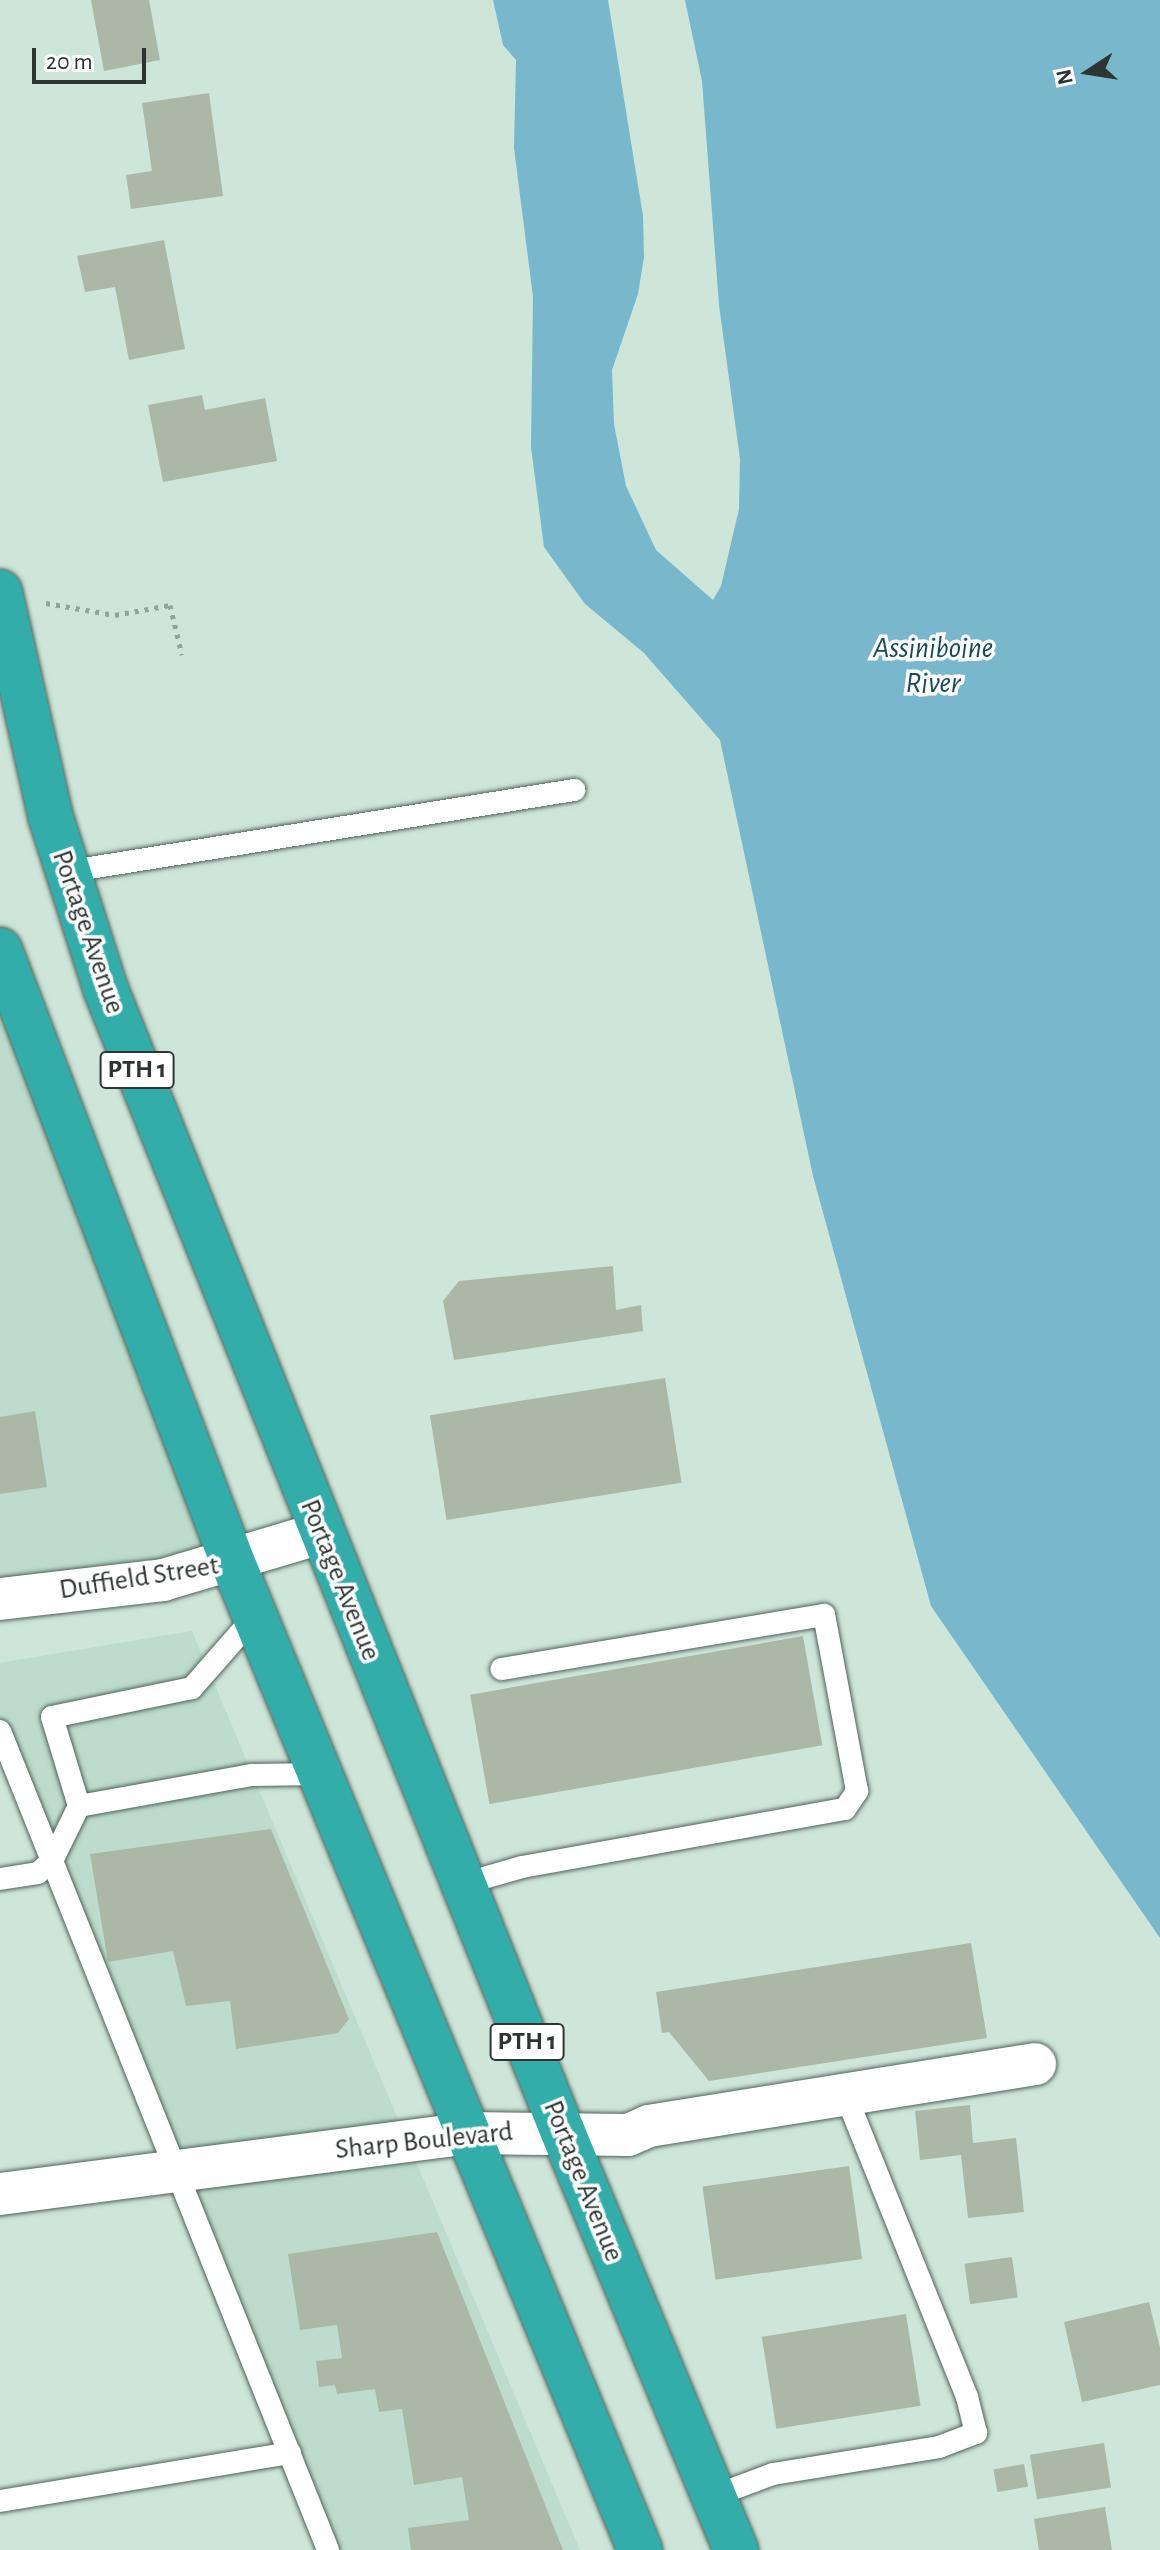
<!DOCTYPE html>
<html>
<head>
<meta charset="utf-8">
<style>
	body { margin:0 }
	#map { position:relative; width:1160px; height:2550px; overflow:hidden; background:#cee5da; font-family:"Alegreya Sans",sans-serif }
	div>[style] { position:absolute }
	.built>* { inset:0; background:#bddccd }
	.water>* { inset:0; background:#78b7cc }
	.building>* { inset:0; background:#abb8a7; transform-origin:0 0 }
	.path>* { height:5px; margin-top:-2.5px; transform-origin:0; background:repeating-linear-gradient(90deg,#91a39a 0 4px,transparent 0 10px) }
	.roads { filter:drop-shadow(0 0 2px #50635a) drop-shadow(0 0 2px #50635a) }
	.lane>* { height:22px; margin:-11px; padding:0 11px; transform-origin:11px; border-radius:11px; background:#fff }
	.street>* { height:42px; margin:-21px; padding:0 21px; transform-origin:21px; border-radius:21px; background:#fff }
	.highway>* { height:44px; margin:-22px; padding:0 22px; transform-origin:22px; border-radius:22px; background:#33adaa }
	span { translate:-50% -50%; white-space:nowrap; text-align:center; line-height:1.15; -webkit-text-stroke:7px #fff; paint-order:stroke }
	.shield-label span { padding:2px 6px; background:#fff; border:2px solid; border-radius:6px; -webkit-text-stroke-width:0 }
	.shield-label { font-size:26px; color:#2c3531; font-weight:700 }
	.street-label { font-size:28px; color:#2c3531 }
	.water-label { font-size:30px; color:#154b5a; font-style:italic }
	.north { position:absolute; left:1048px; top:32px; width:80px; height:80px; -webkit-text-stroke:6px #fff; paint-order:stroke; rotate:258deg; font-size:22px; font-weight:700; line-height:32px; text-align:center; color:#2c3531 }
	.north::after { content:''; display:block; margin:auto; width:28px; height:36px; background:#2c3531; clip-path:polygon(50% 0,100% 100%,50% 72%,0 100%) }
	.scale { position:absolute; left:32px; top:48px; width:114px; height:36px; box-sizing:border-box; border:4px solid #2c3531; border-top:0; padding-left:10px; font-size:24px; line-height:28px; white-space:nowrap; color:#2c3531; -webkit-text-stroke:6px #fff; paint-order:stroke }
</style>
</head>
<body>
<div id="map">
	<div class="built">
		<div style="clip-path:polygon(0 950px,233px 1563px,0 1599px)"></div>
		<div style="clip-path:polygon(192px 1631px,580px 2550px,331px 2550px,0 1727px,0 1663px)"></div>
	</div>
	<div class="water">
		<div style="clip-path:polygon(493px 0,608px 0,643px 216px,644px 257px,638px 294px,612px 370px,614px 424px,626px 486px,656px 550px,713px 600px,721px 586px,739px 509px,740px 459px,719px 305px,702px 81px,685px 0,1160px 0,1160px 1938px,931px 1606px,813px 1176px,720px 740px,644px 653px,585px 604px,544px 547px,531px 447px,533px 297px,514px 148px,516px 60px,503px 45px)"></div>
	</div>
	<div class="building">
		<div style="clip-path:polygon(91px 0,149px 0,160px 60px,104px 71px)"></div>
		<div style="clip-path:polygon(209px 93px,223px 196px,131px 209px,126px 175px,152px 171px,142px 103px)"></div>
		<div style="clip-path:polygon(164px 240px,185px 349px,129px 360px,115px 287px,85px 292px,77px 256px)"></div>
		<div style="clip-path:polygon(202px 395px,205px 410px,265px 398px,277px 461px,163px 482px,148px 405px)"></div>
		<div style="clip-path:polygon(613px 1266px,616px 1310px,641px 1305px,643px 1331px,454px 1360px,443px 1301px,459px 1281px)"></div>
		<div style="left:665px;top:1378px;width:106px;height:238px;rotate:81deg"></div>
		<div style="clip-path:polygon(35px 1411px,47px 1487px,0 1494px,0 1417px)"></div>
		<div style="left:803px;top:1636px;width:111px;height:338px;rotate:80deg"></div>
		<div style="clip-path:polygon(271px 1829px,349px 2019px,338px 2033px,236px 2049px,230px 2001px,186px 2006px,173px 1951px,108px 1962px,90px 1854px)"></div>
		<div style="clip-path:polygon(971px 1943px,987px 2038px,709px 2081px,669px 2032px,662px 2033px,656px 1992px)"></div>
		<div style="clip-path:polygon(970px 2105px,973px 2143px,1016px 2138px,1024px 2212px,968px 2218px,961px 2155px,920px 2160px,915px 2111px)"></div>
		<div style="left:849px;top:2166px;width:94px;height:148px;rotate:82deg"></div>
		<div style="clip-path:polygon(437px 2232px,546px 2507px,563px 2550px,411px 2550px,408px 2528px,469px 2520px,462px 2477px,414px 2485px,402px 2409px,379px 2412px,375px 2389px,337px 2394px,335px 2385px,319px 2387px,316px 2361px,342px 2358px,337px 2325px,300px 2330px,288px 2254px)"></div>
		<div style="left:1012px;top:2257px;width:41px;height:48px;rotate:82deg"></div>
		<div style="clip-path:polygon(1149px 2302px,1160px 2348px,1160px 2385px,1082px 2402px,1064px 2322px)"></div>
		<div style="left:906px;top:2314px;width:93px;height:146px;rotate:81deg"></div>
		<div style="left:1104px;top:2443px;width:45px;height:75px;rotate:81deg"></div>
		<div style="left:1024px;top:2464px;width:23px;height:31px;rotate:80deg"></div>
		<div style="clip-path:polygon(1105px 2507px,1112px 2550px,1039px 2550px,1034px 2519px)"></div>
	</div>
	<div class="path">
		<div style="left:46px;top:603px;width:70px;rotate:9.9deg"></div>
		<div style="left:115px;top:615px;width:56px;rotate:-10.3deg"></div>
		<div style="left:170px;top:605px;width:51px;rotate:76.5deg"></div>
	</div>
	<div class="roads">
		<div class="lane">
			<div style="left:65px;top:872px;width:516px;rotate:-9.15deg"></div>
			<div style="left:255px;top:1616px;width:96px;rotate:131.2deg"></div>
			<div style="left:192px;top:1688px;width:143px;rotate:168.3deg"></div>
			<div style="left:52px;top:1717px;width:93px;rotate:73.1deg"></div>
			<div style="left:79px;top:1806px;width:176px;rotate:-10.2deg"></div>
			<div style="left:252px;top:1775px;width:67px;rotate:-0.9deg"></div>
			<div style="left:0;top:1731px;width:882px;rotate:68.17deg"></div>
			<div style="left:0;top:1879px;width:38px;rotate:-9deg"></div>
			<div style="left:38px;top:1873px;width:18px;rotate:-41deg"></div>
			<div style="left:52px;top:1861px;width:61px;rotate:-63.9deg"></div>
			<div style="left:463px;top:1884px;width:61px;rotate:-16.1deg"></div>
			<div style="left:522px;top:1867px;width:328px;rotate:-10.2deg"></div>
			<div style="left:845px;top:1809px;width:22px;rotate:-56deg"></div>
			<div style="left:857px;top:1791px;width:179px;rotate:-100.6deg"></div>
			<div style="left:824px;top:1615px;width:327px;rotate:170.5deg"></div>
			<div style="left:714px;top:2496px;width:63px;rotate:-20.4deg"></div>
			<div style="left:773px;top:2474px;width:168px;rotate:-9.2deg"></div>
			<div style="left:939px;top:2447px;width:40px;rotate:-21deg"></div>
			<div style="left:976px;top:2433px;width:37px;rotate:-104deg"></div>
			<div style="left:967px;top:2397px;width:328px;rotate:-111.9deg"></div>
			<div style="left:0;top:2501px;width:294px;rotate:-9.4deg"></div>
		</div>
		<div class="street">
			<div style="left:0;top:1599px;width:164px;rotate:-6.6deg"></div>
			<div style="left:163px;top:1580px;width:165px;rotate:-16.6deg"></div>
			<div style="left:0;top:2194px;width:472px;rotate:-7.4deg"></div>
			<div style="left:468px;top:2133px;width:160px;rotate:0.7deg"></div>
			<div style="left:628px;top:2135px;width:23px;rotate:-23deg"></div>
			<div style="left:649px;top:2126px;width:391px;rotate:-9.1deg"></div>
		</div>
		<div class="highway">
			<div style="left:0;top:592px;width:232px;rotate:77.3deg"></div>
			<div style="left:51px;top:818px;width:181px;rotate:72.3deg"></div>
			<div style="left:106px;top:990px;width:1228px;rotate:68.2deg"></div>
			<div style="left:562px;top:2130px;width:455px;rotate:67.5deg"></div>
			<div style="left:0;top:950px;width:656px;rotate:69.19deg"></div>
			<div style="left:233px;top:1563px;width:1068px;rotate:67.59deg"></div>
		</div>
	</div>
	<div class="shield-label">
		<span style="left:137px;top:1070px">PTH 1</span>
		<span style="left:527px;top:2042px">PTH 1</span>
	</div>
	<div class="street-label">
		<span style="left:88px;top:932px;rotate:71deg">Portage Avenue</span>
		<span style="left:139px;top:1578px;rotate:-9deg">Duffield Street</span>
		<span style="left:340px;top:1580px;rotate:68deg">Portage Avenue</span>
		<span style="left:424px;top:2141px;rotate:-6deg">Sharp Boulevard</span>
		<span style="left:583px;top:2181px;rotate:68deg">Portage Avenue</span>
	</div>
	<div class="water-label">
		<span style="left:933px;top:665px">Assiniboine<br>River</span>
	</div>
	<div class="north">N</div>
	<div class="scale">20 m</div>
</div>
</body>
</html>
